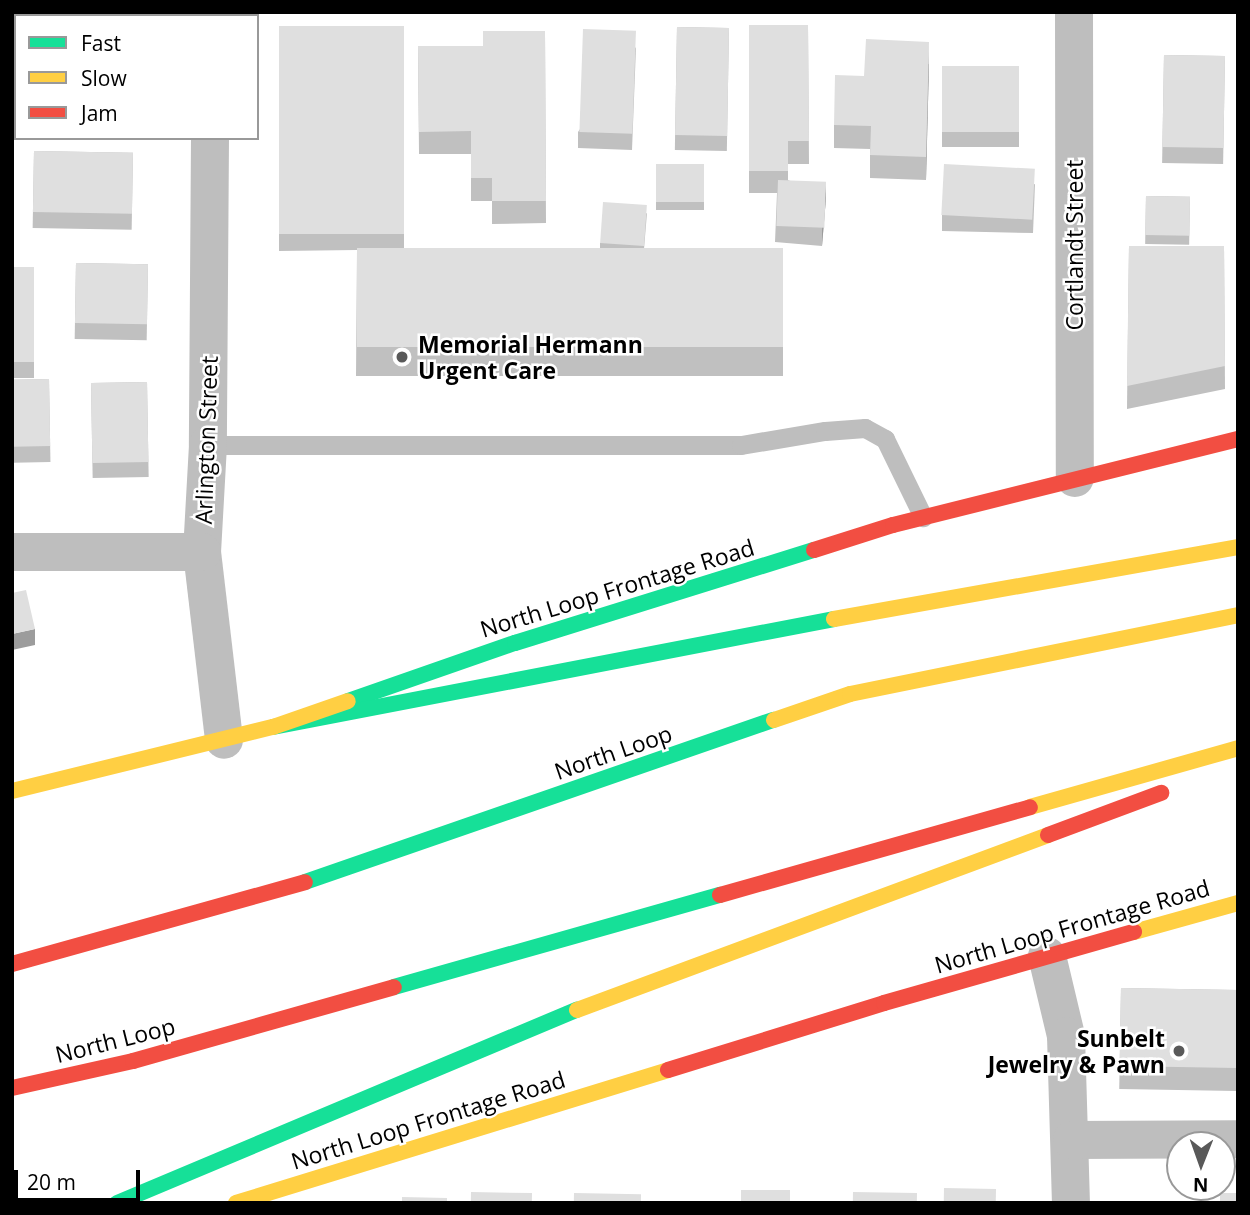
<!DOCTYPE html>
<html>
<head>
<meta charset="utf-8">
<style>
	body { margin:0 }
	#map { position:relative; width:1250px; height:1215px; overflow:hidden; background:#fff; font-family:"Open Sans",sans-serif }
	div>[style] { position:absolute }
	.lane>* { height:19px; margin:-9.5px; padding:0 9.5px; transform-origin:9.5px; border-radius:9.5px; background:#bebebe }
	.street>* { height:38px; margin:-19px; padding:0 19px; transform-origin:19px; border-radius:19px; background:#bebebe }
	.fast>* { height:16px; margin:-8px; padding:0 8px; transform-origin:8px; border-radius:8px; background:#16e098 }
	.slow>* { height:16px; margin:-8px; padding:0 8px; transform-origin:8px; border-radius:8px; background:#ffcf43 }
	.jam>* { height:16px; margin:-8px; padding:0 8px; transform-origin:8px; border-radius:8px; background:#f24e42 }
	.wall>* { inset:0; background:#c0c0c0; transform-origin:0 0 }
	.shaded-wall>* { inset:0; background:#9c9c9c }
	.building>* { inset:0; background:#dfdfdf; transform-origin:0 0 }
	.dots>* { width:19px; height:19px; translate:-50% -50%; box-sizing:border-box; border:4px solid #fff; border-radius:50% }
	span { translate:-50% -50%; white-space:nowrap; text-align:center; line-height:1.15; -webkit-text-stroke:5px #fff; paint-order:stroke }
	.street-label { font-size:23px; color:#000 }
	.poi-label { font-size:23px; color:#000; font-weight:700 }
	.left { translate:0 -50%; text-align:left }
	.right { translate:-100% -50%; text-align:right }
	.frame { position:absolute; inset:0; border:14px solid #000; pointer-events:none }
	.legend { position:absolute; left:14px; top:14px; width:245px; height:126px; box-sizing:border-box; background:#fff; border:2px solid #999; margin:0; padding:9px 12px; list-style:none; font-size:21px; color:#000 }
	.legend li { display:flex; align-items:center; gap:14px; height:35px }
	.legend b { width:35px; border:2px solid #999 }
	.north { position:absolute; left:1166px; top:1131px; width:70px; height:70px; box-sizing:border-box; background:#fff; border:2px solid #999; border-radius:50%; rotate:181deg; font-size:19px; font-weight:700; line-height:28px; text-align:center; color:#000 }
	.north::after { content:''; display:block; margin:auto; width:24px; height:32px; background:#595959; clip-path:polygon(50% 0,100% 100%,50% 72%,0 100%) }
	.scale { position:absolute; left:14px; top:1170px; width:126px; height:32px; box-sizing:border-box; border:4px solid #000; border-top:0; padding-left:9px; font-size:21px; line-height:24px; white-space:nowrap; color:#000; -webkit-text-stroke:5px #fff; paint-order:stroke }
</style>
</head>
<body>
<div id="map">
	<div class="lane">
		<div style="left:208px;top:445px;width:533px"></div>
		<div style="left:741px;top:445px;width:85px;rotate:-9.5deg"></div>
		<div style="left:825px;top:431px;width:40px;rotate:-4.3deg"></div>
		<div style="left:865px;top:428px;width:23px;rotate:29deg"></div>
		<div style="left:885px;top:439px;width:87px;rotate:64deg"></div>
	</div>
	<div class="street">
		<div style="left:1074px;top:12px;width:466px;rotate:89.9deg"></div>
		<div style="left:210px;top:16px;width:4px;rotate:-90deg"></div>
		<div style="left:210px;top:138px;width:307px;rotate:90.4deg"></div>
		<div style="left:208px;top:445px;width:107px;rotate:93.2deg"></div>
		<div style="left:202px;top:552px;width:189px;rotate:83.3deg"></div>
		<div style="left:12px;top:552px;width:190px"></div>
		<div style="left:1047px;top:956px;width:82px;rotate:76.6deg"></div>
		<div style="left:1066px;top:1036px;width:167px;rotate:88.3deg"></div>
		<div style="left:1072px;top:1140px;width:166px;rotate:-0.3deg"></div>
	</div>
	<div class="fast">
		<div style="left:348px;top:701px;width:177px;rotate:-19.2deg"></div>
		<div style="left:515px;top:643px;width:313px;rotate:-17.3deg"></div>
		<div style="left:273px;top:727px;width:571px;rotate:-10.9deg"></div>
		<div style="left:305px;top:882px;width:496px;rotate:-19.1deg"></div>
		<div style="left:394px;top:987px;width:339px;rotate:-15.8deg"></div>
		<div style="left:117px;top:1203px;width:499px;rotate:-22.8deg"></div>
	</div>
	<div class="slow">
		<div style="left:834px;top:619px;width:410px;rotate:-10.1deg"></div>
		<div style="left:774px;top:720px;width:80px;rotate:-18.9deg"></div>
		<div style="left:850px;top:694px;width:396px;rotate:-11.5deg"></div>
		<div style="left:12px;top:791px;width:269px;rotate:-13.8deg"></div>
		<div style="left:273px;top:727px;width:79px;rotate:-19.1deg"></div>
		<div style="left:1030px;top:807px;width:216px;rotate:-15.8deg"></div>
		<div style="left:1134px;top:932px;width:108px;rotate:-15.6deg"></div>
		<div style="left:577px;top:1010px;width:502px;rotate:-20.38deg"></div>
		<div style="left:236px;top:1203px;width:452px;rotate:-17.1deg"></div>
	</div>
	<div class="jam">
		<div style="left:814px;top:550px;width:83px;rotate:-17.6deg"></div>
		<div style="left:893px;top:525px;width:356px;rotate:-14deg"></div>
		<div style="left:1048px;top:835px;width:121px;rotate:-20.4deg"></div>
		<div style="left:720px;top:895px;width:322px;rotate:-15.8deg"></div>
		<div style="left:12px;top:964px;width:304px;rotate:-15.6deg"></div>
		<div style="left:668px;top:1070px;width:226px;rotate:-17.2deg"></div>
		<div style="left:884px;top:1003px;width:260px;rotate:-15.9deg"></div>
		<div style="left:12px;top:1088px;width:124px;rotate:-12.6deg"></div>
		<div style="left:133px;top:1061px;width:271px;rotate:-15.8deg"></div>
	</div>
	<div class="wall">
		<div style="clip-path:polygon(749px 25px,808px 25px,809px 164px,788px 164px,788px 180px,826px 198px,822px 246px,775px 242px,777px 193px,749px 193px)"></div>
		<div style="clip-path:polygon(404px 26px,404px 248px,600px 249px,600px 243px,647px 213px,644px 249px,783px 249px,783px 376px,356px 376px,357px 250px,279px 251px,279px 27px)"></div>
		<div style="left:677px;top:27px;width:52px;height:123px;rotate:1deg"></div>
		<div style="clip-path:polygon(545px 31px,546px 223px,492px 224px,492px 201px,471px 201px,471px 154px,419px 154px,418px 46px,483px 46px)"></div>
		<div style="left:12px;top:40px;width:4px;height:85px"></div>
		<div style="clip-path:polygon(636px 47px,632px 150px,578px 148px,578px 132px)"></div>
		<div style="left:1164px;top:55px;width:61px;height:108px;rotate:1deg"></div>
		<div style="clip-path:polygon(929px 64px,926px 180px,870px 178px,870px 149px,834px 148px,834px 125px,864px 76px)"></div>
		<div style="left:942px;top:66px;width:77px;height:81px"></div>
		<div style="left:34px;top:151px;width:99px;height:77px;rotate:1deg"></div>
		<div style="left:656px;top:164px;width:48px;height:46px"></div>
		<div style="clip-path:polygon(1035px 184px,1033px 233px,942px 231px,942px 215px)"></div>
		<div style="left:1146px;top:196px;width:44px;height:48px;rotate:1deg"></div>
		<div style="clip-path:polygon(1129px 246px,1224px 246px,1225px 389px,1127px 409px)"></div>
		<div style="left:76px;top:263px;width:72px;height:76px;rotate:1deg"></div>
		<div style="left:12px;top:267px;width:22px;height:111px"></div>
		<div style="left:49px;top:379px;width:83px;height:37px;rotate:89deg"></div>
		<div style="left:147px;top:382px;width:95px;height:56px;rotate:89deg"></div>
		<div style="left:1121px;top:988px;width:117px;height:101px;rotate:1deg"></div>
	</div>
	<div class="shaded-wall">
		<div style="clip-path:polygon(929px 42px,929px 64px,926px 180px,926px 157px)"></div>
		<div style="clip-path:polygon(826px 182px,826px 198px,822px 246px,822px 230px)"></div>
		<div style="clip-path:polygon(35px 629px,35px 645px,12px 650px,12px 634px)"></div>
	</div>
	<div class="building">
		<div style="clip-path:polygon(749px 25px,808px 25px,809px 141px,788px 141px,788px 171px,749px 171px)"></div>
		<div style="left:404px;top:26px;width:208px;height:125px;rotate:90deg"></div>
		<div style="left:677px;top:27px;width:52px;height:108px;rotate:1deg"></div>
		<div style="left:583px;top:29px;width:53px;height:103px;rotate:2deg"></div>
		<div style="clip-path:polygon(483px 31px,545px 31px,546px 201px,492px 201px,492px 178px,471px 178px,471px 131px,419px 132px,418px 46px,483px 46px)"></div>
		<div style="clip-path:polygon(866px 39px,929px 42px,926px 157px,870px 155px,871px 126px,834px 125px,835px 75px,864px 76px)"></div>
		<div style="left:12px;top:40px;width:4px;height:69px"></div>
		<div style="left:1164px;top:55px;width:61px;height:92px;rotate:1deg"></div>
		<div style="left:942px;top:66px;width:77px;height:66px"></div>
		<div style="left:34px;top:151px;width:99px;height:61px;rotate:1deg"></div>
		<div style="left:656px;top:164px;width:48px;height:38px"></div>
		<div style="left:944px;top:164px;width:91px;height:51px;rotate:3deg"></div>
		<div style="left:778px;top:180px;width:48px;height:46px;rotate:2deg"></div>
		<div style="left:1146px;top:196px;width:44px;height:39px;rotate:1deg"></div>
		<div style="left:603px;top:202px;width:44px;height:41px;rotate:4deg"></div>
		<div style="clip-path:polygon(1129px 246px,1224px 246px,1225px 366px,1127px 386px)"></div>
		<div style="left:357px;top:248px;width:426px;height:99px"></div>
		<div style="left:76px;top:263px;width:72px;height:60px;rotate:1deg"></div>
		<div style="left:12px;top:267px;width:22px;height:95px"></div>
		<div style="left:49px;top:379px;width:67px;height:37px;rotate:89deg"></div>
		<div style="left:147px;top:382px;width:80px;height:56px;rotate:89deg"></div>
		<div style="clip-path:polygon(26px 590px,35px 629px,12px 634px,12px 593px)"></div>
		<div style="left:1121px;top:988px;width:117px;height:78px;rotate:1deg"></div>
		<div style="left:944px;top:1188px;width:52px;height:15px;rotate:1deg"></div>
		<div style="left:741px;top:1190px;width:49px;height:13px"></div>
		<div style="left:471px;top:1192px;width:61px;height:11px;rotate:1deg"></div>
		<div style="left:853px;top:1192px;width:64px;height:11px;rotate:1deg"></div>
		<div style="left:574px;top:1193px;width:67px;height:10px;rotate:1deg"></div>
		<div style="left:1220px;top:1193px;width:18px;height:10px"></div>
		<div style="clip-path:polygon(402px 1197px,447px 1198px,447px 1203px,402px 1203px)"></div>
	</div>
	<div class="dots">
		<div style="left:402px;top:357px;background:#595959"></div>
		<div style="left:1179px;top:1051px;background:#595959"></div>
	</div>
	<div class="street-label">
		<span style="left:1074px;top:245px;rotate:-90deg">Cortlandt Street</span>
		<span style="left:206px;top:440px;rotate:-88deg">Arlington Street</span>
		<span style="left:617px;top:588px;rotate:-17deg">North Loop Frontage Road</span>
		<span style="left:613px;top:752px;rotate:-19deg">North Loop</span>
		<span style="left:1072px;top:926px;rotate:-16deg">North Loop Frontage Road</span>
		<span style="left:115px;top:1040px;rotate:-14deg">North Loop</span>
		<span style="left:428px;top:1120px;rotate:-17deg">North Loop Frontage Road</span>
	</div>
	<div class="poi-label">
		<span class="left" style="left:418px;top:357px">Memorial Hermann<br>Urgent Care</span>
		<span class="right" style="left:1165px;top:1051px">Sunbelt<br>Jewelry &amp; Pawn</span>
	</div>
	<div class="frame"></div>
	<ul class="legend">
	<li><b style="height:9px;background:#16e098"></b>Fast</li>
	<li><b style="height:9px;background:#ffcf43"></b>Slow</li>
	<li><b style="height:9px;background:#f24e42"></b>Jam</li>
	</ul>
	<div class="north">N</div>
	<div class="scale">20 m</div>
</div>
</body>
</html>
